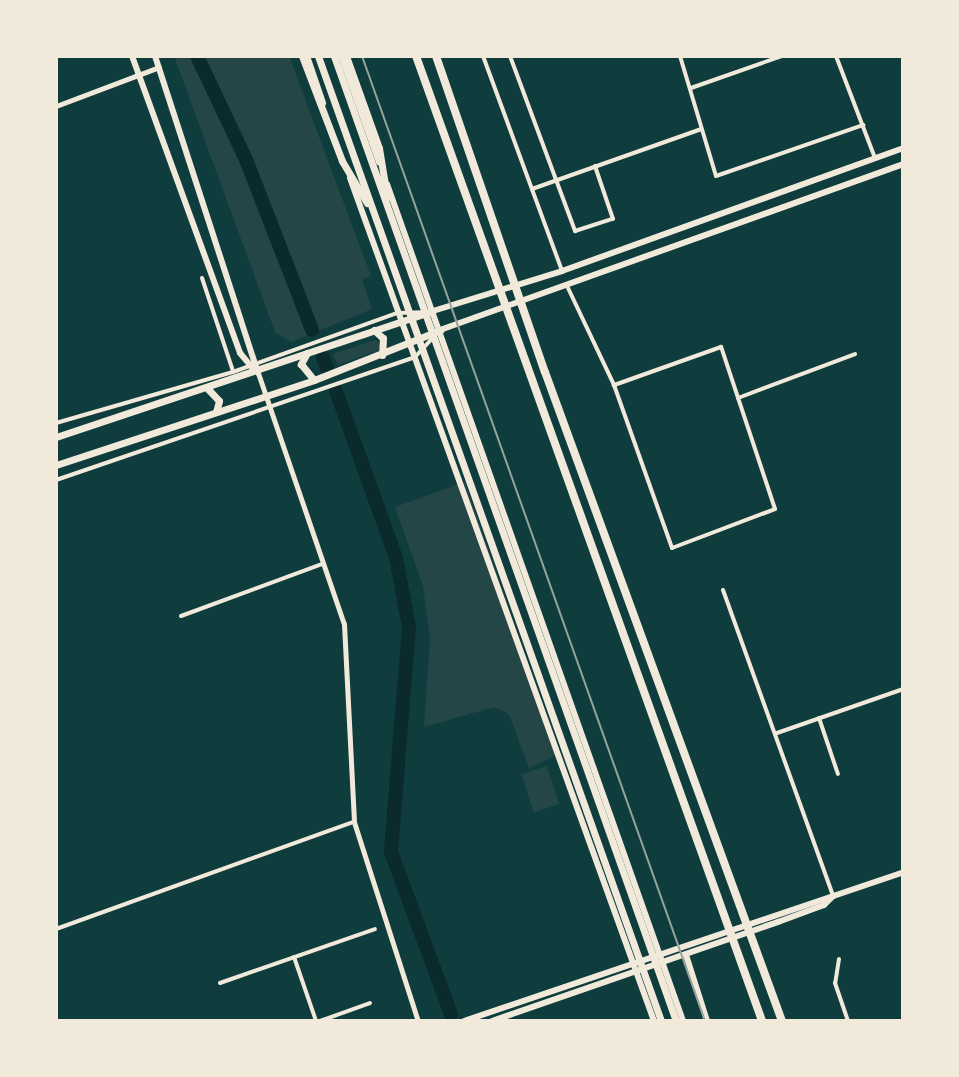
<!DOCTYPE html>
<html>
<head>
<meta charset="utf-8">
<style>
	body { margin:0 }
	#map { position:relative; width:959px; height:1077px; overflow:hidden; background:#0f3d3e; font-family:"Titillium Web",sans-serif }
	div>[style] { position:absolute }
	.green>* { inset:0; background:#244646; transform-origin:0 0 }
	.river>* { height:14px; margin:-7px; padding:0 7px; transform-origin:7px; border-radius:7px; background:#0a2a2b }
	.minor>* { height:4px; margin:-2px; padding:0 2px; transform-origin:2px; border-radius:2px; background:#f1e9da }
	.tertiary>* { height:5px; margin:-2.5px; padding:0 2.5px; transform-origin:2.5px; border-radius:2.5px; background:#f1e9da }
	.secondary>* { height:6px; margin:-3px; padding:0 3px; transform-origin:3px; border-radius:3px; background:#f1e9da }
	.primary>* { height:7px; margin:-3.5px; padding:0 3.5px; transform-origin:3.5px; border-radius:3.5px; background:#f1e9da }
	.trunk>* { height:7px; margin:-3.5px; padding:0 3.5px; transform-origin:3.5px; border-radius:3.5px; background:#f1e9da }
	.motorway>* { height:8px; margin:-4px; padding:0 4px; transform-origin:4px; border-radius:4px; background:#f1e9da }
	.rail>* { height:2px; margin:-1px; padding:0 1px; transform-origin:1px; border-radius:1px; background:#97a49c }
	span { translate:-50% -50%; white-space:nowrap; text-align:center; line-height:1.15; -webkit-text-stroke:7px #f1e9da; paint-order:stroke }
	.frame { position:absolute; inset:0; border:58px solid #f1e9da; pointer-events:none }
</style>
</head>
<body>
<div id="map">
	<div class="green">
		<div style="clip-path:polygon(174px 56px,289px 56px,371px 276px,362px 279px,372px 309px,291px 342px,275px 332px)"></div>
		<div style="clip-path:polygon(375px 340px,381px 343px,379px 350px,338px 365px,333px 354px)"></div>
		<div style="clip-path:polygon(465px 482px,559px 754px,529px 768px,509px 714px,494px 707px,424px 727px,430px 639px,423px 586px,395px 507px)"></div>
		<div style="left:547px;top:766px;width:40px;height:27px;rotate:72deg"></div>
	</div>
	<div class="river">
		<div style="left:197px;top:56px;width:117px;rotate:64.7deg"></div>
		<div style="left:247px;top:162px;width:180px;rotate:68.8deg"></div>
		<div style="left:323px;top:358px;width:11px;rotate:68deg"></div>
		<div style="left:336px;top:391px;width:177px;rotate:70.2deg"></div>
		<div style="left:396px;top:558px;width:70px;rotate:79.3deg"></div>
		<div style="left:409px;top:627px;width:226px;rotate:94.6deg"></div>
		<div style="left:391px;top:852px;width:173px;rotate:69.7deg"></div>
	</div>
	<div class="minor">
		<div style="left:483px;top:56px;width:229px;rotate:69.8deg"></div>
		<div style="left:510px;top:56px;width:187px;rotate:69.6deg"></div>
		<div style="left:575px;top:231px;width:40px;rotate:-18deg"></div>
		<div style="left:613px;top:219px;width:56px;rotate:-108.8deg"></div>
		<div style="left:680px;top:56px;width:125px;rotate:73.3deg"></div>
		<div style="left:716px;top:176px;width:156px;rotate:-19.1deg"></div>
		<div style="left:836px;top:56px;width:109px;rotate:69.1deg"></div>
		<div style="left:691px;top:88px;width:96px;rotate:-19.4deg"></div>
		<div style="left:532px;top:189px;width:179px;rotate:-19.5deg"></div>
		<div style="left:202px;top:278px;width:98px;rotate:71.6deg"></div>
		<div style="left:568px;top:288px;width:107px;rotate:64.6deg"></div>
		<div style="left:614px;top:385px;width:173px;rotate:70.4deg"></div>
		<div style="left:672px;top:548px;width:110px;rotate:-20.7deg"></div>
		<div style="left:775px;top:509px;width:171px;rotate:-108.4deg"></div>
		<div style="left:721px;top:347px;width:114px;rotate:160.4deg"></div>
		<div style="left:738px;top:398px;width:125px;rotate:-20.6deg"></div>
		<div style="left:56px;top:423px;width:184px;rotate:-16.1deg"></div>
		<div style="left:233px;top:372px;width:174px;rotate:-19.8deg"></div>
		<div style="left:397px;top:313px;width:25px;rotate:-2deg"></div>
		<div style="left:56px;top:480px;width:379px;rotate:-18.9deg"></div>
		<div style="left:415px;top:357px;width:26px;rotate:-47deg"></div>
		<div style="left:723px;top:590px;width:325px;rotate:70.2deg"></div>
		<div style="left:181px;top:616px;width:150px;rotate:-20.2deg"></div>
		<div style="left:819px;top:718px;width:59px;rotate:71.3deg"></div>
		<div style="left:777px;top:733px;width:133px;rotate:-19.2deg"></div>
		<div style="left:56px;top:929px;width:317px;rotate:-19.8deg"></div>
		<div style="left:294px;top:957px;width:68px;rotate:71deg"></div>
		<div style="left:839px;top:959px;width:24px;rotate:99deg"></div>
		<div style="left:835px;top:983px;width:40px;rotate:71.1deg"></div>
		<div style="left:220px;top:983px;width:164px;rotate:-19.2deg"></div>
		<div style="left:320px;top:1021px;width:53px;rotate:-19.8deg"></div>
	</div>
	<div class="tertiary">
		<div style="left:56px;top:106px;width:110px;rotate:-20.7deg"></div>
		<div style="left:258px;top:373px;width:265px;rotate:71.1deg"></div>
		<div style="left:344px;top:624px;width:198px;rotate:87.1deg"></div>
		<div style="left:354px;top:822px;width:209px;rotate:72.2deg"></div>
	</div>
	<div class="secondary">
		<div style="left:132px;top:56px;width:316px;rotate:70deg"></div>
		<div style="left:240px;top:353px;width:23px;rotate:50deg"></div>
		<div style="left:155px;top:56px;width:333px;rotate:72deg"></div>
		<div style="left:307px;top:56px;width:50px;rotate:71.2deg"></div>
		<div style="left:341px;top:56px;width:113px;rotate:70.3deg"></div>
		<div style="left:350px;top:178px;width:896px;rotate:70.17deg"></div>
		<div style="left:387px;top:184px;width:888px;rotate:70.52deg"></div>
		<div style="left:433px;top:311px;width:135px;rotate:-17.2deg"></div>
		<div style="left:562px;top:271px;width:363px;rotate:-19.8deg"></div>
		<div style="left:440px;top:330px;width:492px;rotate:-19.7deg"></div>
		<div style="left:686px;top:955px;width:69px;rotate:72.3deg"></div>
		<div style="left:464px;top:1021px;width:464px;rotate:-18.7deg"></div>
		<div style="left:492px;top:1021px;width:303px;rotate:-19.1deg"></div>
		<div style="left:778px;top:922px;width:49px;rotate:-20.3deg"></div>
		<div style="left:824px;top:905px;width:13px;rotate:-45deg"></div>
	</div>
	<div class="primary">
		<div style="left:374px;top:330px;width:12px;rotate:42deg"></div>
		<div style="left:383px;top:338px;width:17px;rotate:93deg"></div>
		<div style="left:307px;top:353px;width:13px;rotate:119deg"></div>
		<div style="left:301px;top:364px;width:19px;rotate:51deg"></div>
		<div style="left:208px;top:389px;width:16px;rotate:47deg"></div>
		<div style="left:219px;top:401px;width:11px;rotate:105deg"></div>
		<div style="left:56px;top:437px;width:397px;rotate:-18.5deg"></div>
		<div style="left:56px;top:465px;width:272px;rotate:-18.2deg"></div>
		<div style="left:314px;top:380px;width:136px;rotate:-21.6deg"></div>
	</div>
	<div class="trunk">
		<div style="left:302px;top:56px;width:112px;rotate:69.1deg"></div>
		<div style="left:342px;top:161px;width:49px;rotate:59.2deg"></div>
		<div style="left:318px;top:56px;width:1024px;rotate:70.43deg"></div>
		<div style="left:334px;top:56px;width:1024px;rotate:70.49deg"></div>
		<div style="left:346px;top:56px;width:98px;rotate:70.3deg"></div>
		<div style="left:379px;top:148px;width:50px;rotate:80.7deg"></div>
	</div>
	<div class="motorway">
		<div style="left:416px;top:56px;width:1025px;rotate:70.27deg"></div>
		<div style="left:436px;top:56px;width:334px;rotate:71deg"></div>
		<div style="left:545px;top:372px;width:691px;rotate:69.94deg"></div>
	</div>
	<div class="rail">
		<div style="left:362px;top:56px;width:1024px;rotate:70.43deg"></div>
	</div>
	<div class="frame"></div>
</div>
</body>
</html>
